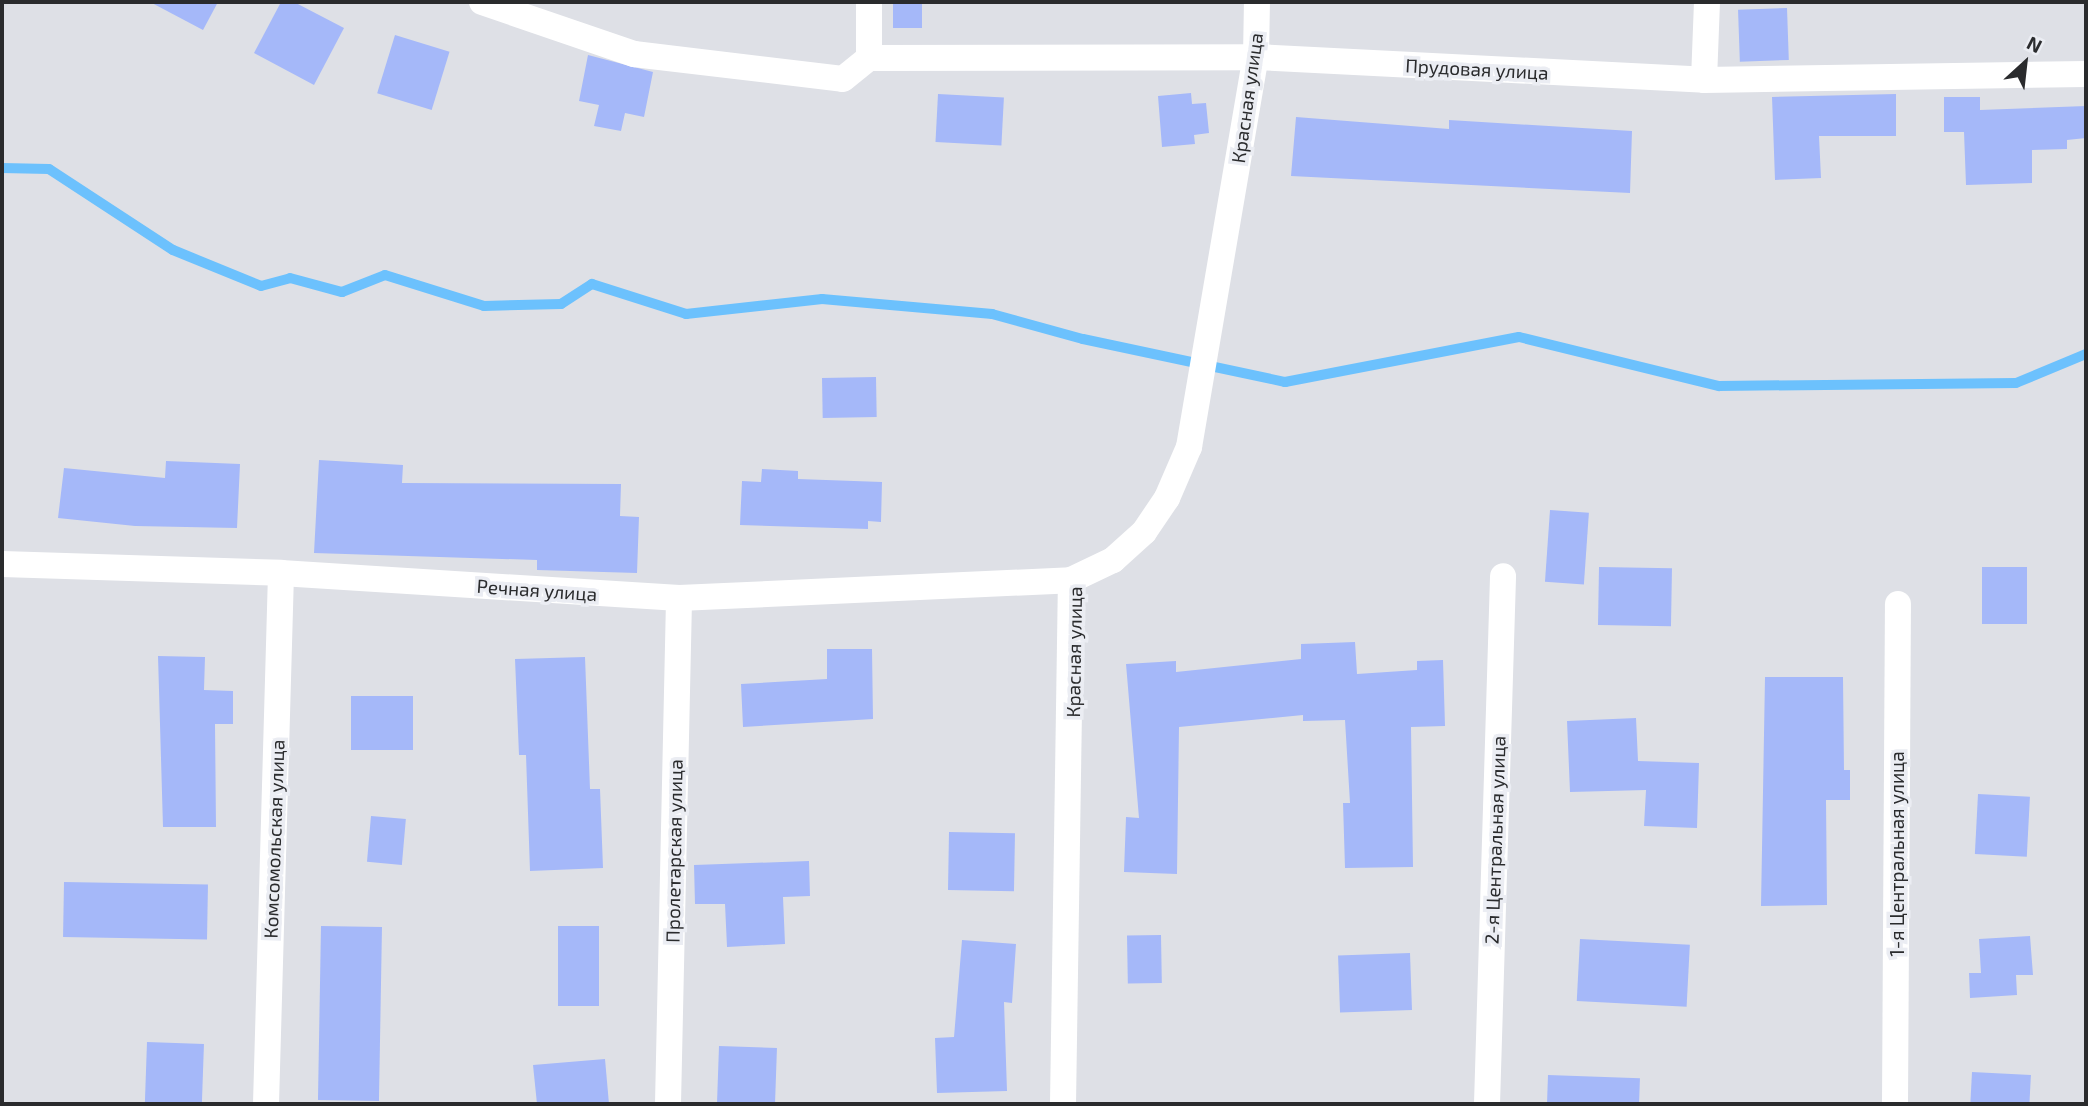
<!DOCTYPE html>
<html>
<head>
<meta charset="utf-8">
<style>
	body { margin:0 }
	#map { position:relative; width:2088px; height:1106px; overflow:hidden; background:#dee0e6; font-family:"Exo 2",sans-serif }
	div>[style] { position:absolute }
	.stream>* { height:10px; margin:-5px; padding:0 5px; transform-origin:5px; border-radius:5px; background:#6cc1fd }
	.building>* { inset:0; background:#a5b8f9; transform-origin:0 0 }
	.minor>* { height:26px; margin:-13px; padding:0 13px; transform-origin:13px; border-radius:13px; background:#fff }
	span { translate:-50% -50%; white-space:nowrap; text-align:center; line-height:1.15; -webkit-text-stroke:7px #ebedf3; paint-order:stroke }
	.street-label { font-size:19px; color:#2a2b2d }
	.frame { position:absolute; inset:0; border:4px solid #2a2b2d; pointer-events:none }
	.north { position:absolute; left:1990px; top:28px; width:70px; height:70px; -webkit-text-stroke:5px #ebedf3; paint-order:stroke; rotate:27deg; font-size:19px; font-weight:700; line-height:28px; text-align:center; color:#2a2b2d }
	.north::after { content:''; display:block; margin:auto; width:24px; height:32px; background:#2a2b2d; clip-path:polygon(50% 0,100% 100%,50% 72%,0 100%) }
</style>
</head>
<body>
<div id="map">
	<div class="stream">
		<div style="left:2px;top:168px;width:47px;rotate:1.2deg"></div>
		<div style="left:49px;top:169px;width:148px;rotate:33.2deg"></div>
		<div style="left:173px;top:250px;width:95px;rotate:22.2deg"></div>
		<div style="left:261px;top:286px;width:30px;rotate:-15deg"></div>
		<div style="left:290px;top:278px;width:54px;rotate:15.1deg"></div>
		<div style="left:342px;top:292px;width:46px;rotate:-21.6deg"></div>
		<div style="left:385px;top:275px;width:104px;rotate:17.4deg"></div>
		<div style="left:484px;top:306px;width:77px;rotate:-1.5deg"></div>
		<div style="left:561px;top:304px;width:37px;rotate:-33deg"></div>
		<div style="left:592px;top:284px;width:99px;rotate:17.7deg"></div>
		<div style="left:686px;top:314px;width:137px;rotate:-6.3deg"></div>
		<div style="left:822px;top:299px;width:171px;rotate:5deg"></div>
		<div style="left:992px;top:314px;width:94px;rotate:15.4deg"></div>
		<div style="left:1083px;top:339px;width:207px;rotate:12deg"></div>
		<div style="left:1285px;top:382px;width:238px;rotate:-10.9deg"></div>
		<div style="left:1519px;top:337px;width:206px;rotate:13.8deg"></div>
		<div style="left:1719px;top:386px;width:297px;rotate:-0.6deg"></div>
		<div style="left:2016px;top:383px;width:76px;rotate:-22.5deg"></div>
	</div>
	<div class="building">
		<div style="clip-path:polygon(150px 2px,218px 2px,203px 30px)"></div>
		<div style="clip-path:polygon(281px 2px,294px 2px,344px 28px,314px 85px,254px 53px)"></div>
		<div style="left:893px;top:2px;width:29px;height:26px"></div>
		<div style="left:1787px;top:8px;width:52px;height:49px;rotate:88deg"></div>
		<div style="left:395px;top:35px;width:57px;height:61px;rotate:17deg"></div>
		<div style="clip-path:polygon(588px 55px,653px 72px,644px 117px,625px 113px,621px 131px,594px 126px,599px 105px,579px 101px)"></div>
		<div style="clip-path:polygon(1191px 93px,1192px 104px,1206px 103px,1209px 133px,1194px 135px,1195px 144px,1162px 147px,1158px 96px)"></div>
		<div style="left:938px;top:94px;width:66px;height:48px;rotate:3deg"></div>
		<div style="clip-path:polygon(1896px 94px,1896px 136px,1819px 136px,1821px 178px,1775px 180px,1772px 97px)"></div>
		<div style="clip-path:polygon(1944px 97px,1980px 97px,1980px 110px,2086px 106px,2086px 138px,2067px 140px,2067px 149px,2032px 150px,2032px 183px,1966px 185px,1964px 132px,1944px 132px)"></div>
		<div style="clip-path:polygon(1296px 117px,1449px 129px,1449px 120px,1632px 131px,1630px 193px,1291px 176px)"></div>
		<div style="left:876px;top:377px;width:40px;height:54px;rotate:89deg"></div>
		<div style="clip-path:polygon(319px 460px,403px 465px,402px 483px,621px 484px,620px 516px,639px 517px,637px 573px,537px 570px,537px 560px,314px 553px)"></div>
		<div style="clip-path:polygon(166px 461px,240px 464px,237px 528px,135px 526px,58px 518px,64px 468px,165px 478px)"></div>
		<div style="clip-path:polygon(762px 469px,798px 471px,798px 479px,882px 482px,881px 522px,868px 521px,868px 529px,740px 525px,742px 481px,761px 482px)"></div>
		<div style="left:1550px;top:510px;width:39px;height:72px;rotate:4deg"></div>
		<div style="left:1599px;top:567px;width:73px;height:58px;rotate:1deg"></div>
		<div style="left:1982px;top:567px;width:45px;height:57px"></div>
		<div style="clip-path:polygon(1355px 642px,1357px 674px,1417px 670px,1417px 661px,1443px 660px,1445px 726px,1411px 727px,1413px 867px,1345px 868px,1343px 803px,1350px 803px,1345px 720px,1303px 721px,1303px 715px,1179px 727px,1177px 874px,1124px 872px,1126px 817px,1139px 818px,1126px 664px,1176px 661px,1176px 672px,1301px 659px,1301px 644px)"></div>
		<div style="clip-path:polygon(827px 649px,872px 649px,873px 719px,743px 727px,741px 684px,827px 679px)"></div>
		<div style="clip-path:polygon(158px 656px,205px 657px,204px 690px,233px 691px,233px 724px,215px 724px,216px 827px,163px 827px)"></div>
		<div style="clip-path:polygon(585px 657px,590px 789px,600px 789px,603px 868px,530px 871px,526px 755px,519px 755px,515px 659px)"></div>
		<div style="clip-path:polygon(1765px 677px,1843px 677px,1844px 770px,1850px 770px,1850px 800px,1826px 800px,1827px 905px,1761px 906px)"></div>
		<div style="left:351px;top:696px;width:62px;height:54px"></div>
		<div style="clip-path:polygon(1636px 718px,1638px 761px,1699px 763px,1697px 828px,1644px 826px,1646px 790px,1570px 792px,1567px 721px)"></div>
		<div style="left:1978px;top:794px;width:52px;height:60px;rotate:3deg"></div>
		<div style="left:371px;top:816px;width:35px;height:46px;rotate:5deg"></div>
		<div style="left:949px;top:832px;width:66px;height:58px;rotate:1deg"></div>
		<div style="clip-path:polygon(809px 861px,810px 896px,783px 897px,785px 944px,727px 947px,725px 904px,695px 904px,694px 865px)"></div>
		<div style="left:64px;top:882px;width:144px;height:55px;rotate:1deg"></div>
		<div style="left:321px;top:926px;width:61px;height:174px;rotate:1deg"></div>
		<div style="left:558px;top:926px;width:41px;height:80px"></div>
		<div style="left:1161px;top:935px;width:48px;height:34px;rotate:89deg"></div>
		<div style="clip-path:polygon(2030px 936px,2033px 975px,2016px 975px,2017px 995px,1970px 998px,1969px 973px,1981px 973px,1979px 939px)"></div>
		<div style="left:1580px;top:939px;width:110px;height:62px;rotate:3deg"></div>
		<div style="clip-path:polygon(962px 940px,1016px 944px,1012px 1003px,1004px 1002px,1007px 1091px,937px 1093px,935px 1038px,954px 1037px)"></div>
		<div style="left:1410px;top:953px;width:57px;height:72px;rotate:88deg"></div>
		<div style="left:147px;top:1042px;width:57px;height:62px;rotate:2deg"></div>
		<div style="left:719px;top:1046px;width:58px;height:58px;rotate:2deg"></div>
		<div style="clip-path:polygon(605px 1059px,609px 1104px,537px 1104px,533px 1065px)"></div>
		<div style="left:1972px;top:1072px;width:59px;height:32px;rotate:3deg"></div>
		<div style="left:1548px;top:1075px;width:92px;height:29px;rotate:2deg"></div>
	</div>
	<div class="minor">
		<div style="left:482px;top:2px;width:161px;rotate:18.9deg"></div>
		<div style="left:634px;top:54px;width:210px;rotate:6.8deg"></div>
		<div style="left:843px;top:79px;width:33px;rotate:-39deg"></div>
		<div style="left:869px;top:58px;width:387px;rotate:-0.1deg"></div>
		<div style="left:1256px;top:57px;width:449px;rotate:2.9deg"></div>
		<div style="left:1704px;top:80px;width:382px;rotate:-0.9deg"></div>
		<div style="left:869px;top:58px;width:56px;rotate:-90deg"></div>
		<div style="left:1704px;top:80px;width:78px;rotate:-87.8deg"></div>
		<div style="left:2px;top:564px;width:279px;rotate:1.8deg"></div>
		<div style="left:281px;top:573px;width:399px;rotate:3.6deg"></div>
		<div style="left:679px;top:598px;width:392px;rotate:-2.6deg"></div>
		<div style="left:1071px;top:580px;width:47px;rotate:-25.5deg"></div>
		<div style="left:1113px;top:560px;width:42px;rotate:-42.1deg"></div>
		<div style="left:1144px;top:532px;width:41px;rotate:-55.9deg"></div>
		<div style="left:1167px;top:498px;width:56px;rotate:-66.7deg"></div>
		<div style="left:1189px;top:447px;width:396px;rotate:-80.3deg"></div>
		<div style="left:1256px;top:57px;width:55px;rotate:-89deg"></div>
		<div style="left:266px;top:1104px;width:531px;rotate:-88.38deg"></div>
		<div style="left:668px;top:1104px;width:506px;rotate:-88.75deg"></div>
		<div style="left:1063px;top:1104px;width:524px;rotate:-89.13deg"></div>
		<div style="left:1487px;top:1104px;width:528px;rotate:-88.26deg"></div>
		<div style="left:1895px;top:1104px;width:500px;rotate:-89.66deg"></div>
	</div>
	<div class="street-label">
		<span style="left:1477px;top:69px;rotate:3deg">Прудовая улица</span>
		<span style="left:1247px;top:98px;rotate:-82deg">Красная улица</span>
		<span style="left:537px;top:590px;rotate:4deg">Речная улица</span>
		<span style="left:1074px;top:652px;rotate:-89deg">Красная улица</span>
		<span style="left:274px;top:839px;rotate:-88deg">Комсомольская улица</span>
		<span style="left:1495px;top:840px;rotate:-88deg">2-я Центральная улица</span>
		<span style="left:674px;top:851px;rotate:-89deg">Пролетарская улица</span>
		<span style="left:1897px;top:854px;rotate:-90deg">1-я Центральная улица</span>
	</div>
	<div class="frame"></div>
	<div class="north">N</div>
</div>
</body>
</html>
